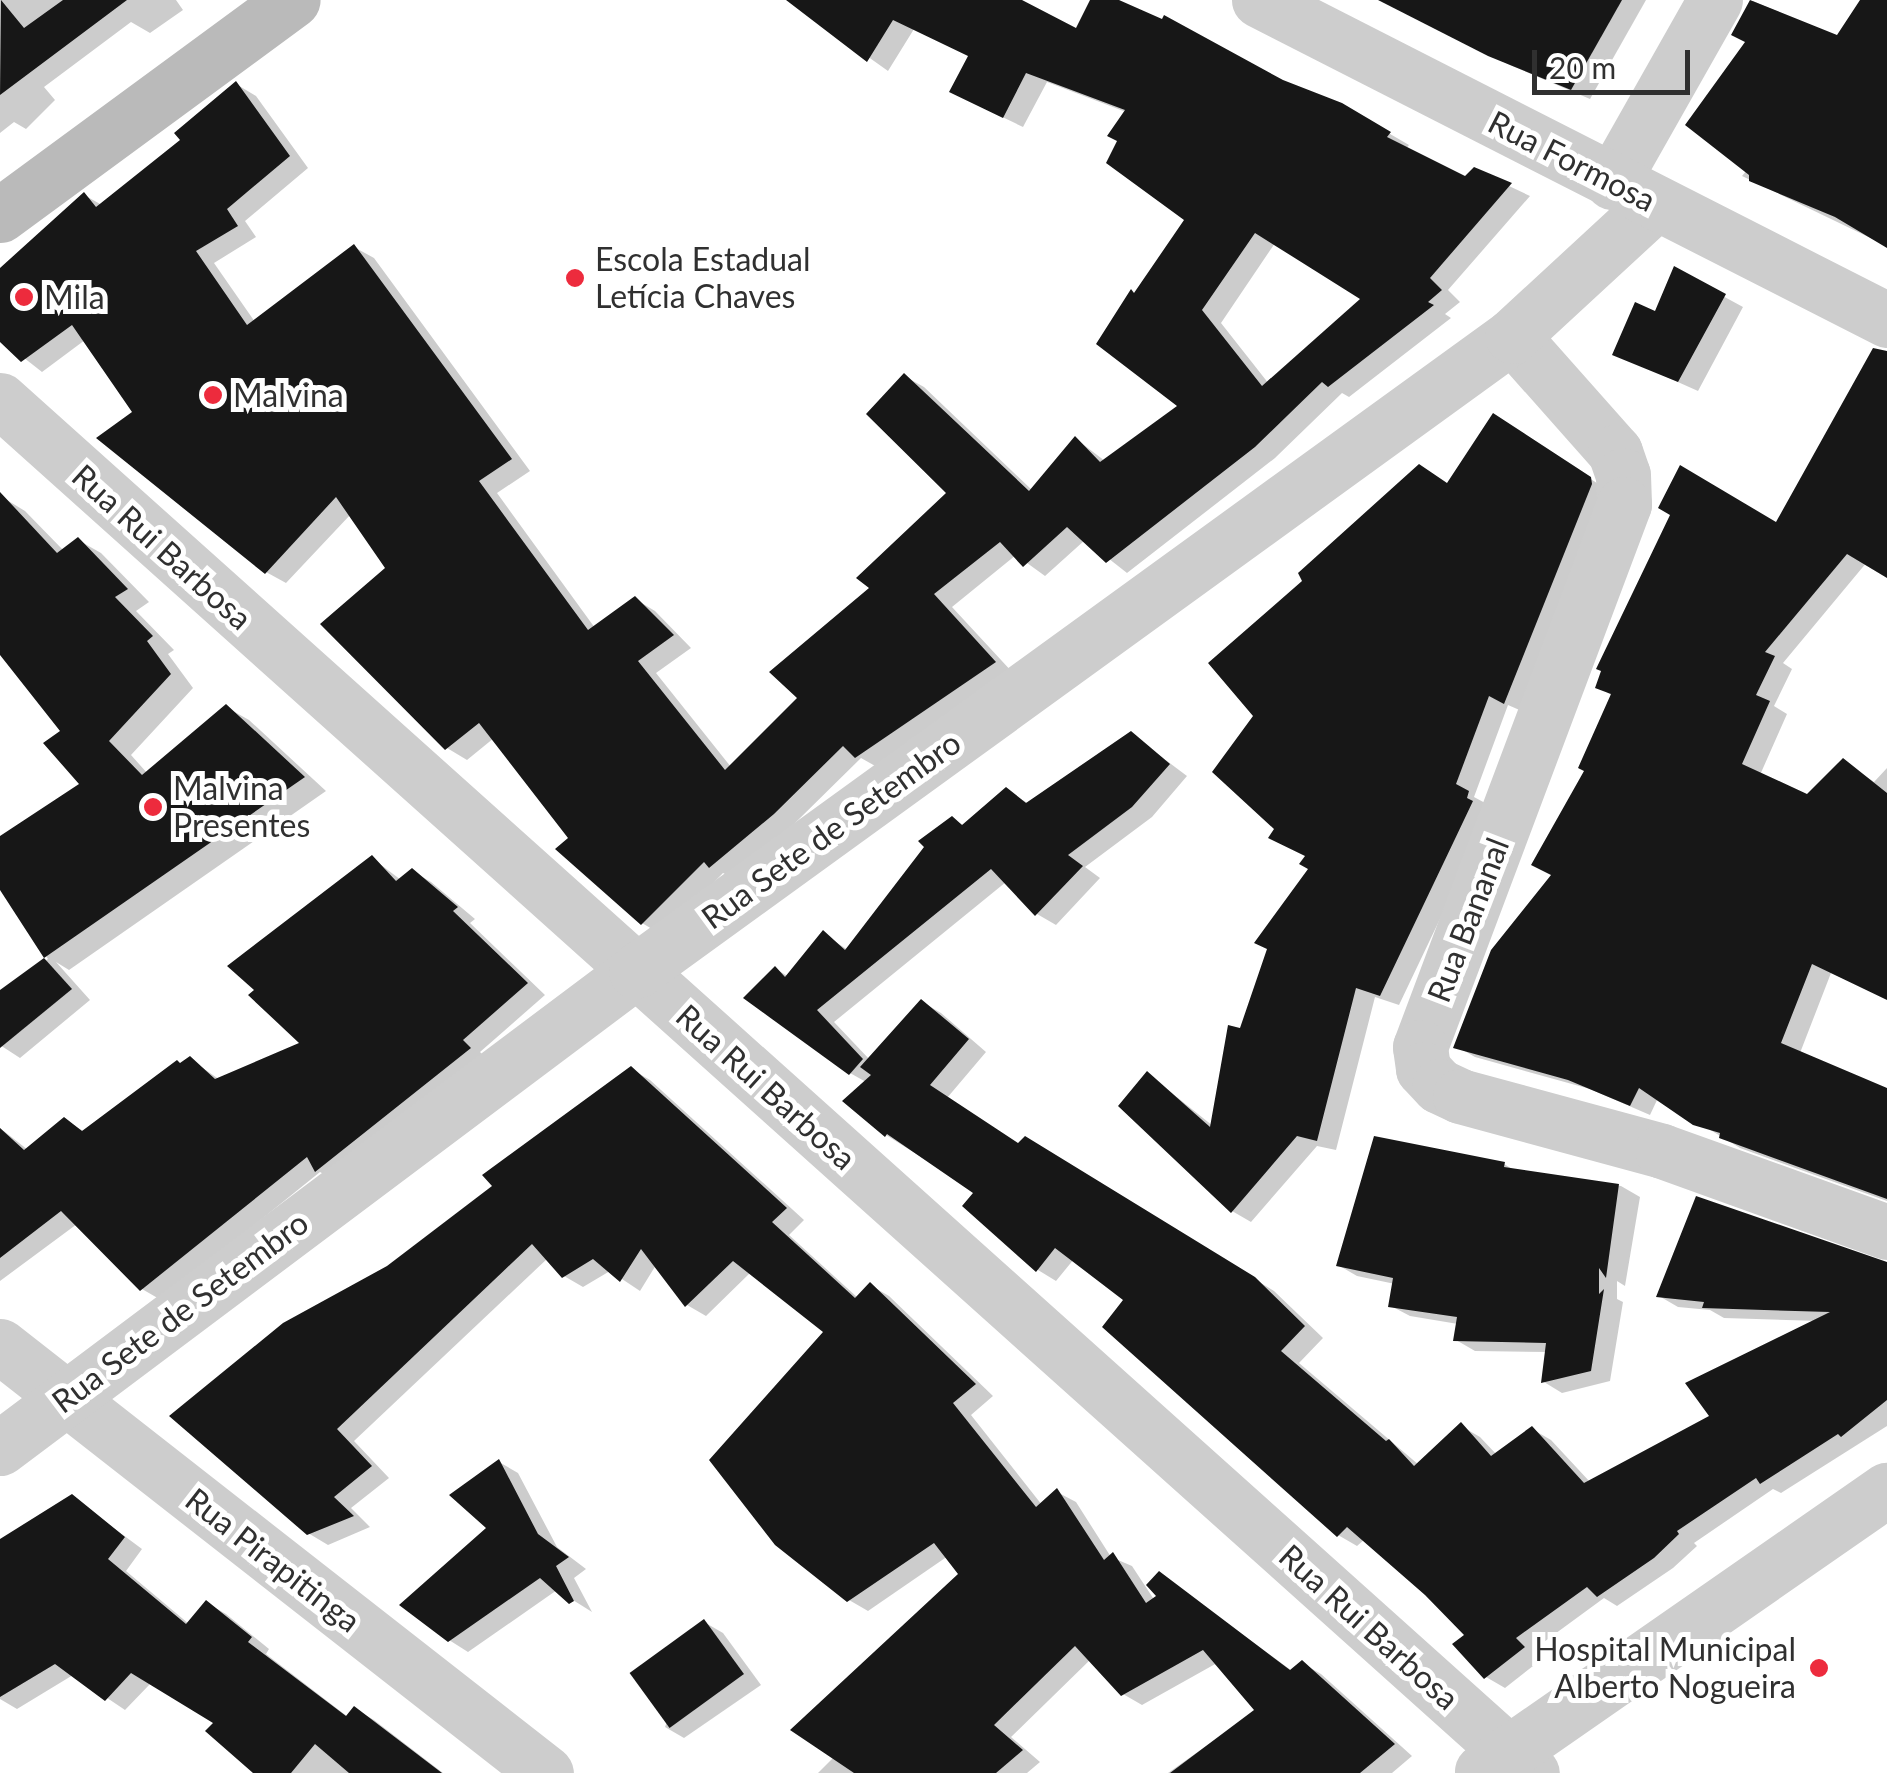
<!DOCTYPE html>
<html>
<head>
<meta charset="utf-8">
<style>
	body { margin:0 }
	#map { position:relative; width:1887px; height:1773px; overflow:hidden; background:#fff; font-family:Lato,sans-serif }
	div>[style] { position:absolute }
	.shadow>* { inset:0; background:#0003 }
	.building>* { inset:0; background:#171717; transform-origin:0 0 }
	.minor>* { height:55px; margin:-27.5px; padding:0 27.5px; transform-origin:27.5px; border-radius:27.5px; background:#cdcdcd }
	.tertiary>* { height:55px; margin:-27.5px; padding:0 27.5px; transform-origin:27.5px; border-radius:27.5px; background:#cdcdcd }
	.secondary>* { height:55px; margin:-27.5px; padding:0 27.5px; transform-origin:27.5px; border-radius:27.5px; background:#bababa }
	.dots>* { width:28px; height:28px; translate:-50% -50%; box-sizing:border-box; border:5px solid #fff; border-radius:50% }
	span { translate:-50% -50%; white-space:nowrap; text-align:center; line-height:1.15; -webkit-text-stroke:10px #fff; paint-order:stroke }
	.street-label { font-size:32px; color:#303030 }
	.poi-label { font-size:32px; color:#303030 }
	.left { translate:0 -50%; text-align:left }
	.right { translate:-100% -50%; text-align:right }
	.scale { position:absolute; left:1532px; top:50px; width:158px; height:45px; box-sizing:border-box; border:5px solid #303030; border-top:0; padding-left:12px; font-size:30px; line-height:35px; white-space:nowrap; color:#303030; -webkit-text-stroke:8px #fff; paint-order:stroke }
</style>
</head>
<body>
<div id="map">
	<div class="shadow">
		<div style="clip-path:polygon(0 0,176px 0,183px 10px,150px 33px,131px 22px,44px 87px,55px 100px,26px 129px,14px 122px,0 133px)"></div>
		<div style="clip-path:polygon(evenodd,818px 0,1016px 0,1077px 31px,1093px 0,1113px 0,1282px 83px,1342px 106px,1409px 145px,1406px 149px,1466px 179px,1475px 170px,1530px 196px,1448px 290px,1460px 302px,1445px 314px,1451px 318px,1349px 397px,1342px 393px,1275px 458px,1127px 573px,1085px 540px,1045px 576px,1016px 555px,952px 607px,1014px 674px,877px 767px,861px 758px,794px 824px,731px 877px,723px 873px,662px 935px,642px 923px,494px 738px,467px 760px,447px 748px,388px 568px,351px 514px,286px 583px,266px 572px,135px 412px,85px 340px,42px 372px,0 339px,0 271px,84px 195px,102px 205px,183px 140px,236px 84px,256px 96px,308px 168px,245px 221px,256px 237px,214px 263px,255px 322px,354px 247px,374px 258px,530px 471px,497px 493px,595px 628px,635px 599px,655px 611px,691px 648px,656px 673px,731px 767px,800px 698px,873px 588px,949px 493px,904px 376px,924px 387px,1033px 491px,1076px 439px,1105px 461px,1181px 406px,1135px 295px,1188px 220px,1120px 141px,1126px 112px,1047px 82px,1023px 127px,971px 102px,971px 56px,914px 29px,888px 71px,808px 14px,818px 0,1275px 243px,1364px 298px,1269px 384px,1221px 323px,1275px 243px)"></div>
		<div style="clip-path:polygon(1381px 0,1646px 0,1590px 99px,1510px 65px)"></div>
		<div style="clip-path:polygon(1753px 1px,1887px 59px,1887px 246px,1742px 176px,1747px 170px,1748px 42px,1734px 34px)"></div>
		<div style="clip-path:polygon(1675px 270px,1743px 307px,1698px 391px,1615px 354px,1656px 314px)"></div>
		<div style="clip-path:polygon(1513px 428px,1609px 491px,1524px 712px,1508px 705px,1474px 797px,1487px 804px,1490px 814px,1399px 1005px,1375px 997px,1336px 1150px,1317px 1146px,1251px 1222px,1232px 1211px,1148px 1074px,1213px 1126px,1242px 1031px,1312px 869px,1449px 485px)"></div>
		<div style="clip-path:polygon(2px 497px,25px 511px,64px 551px,78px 540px,101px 553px,149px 602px,136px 611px,174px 650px,168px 654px,193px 688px,131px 755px,148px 774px,226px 707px,249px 720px,326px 791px,69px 970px,56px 962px,90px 1000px,20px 1058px,0 1045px,0 993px,48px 959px,0 885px,0 839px,83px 784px,63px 731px,0 651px)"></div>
		<div style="clip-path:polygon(1777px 525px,1867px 562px,1783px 663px,1792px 669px,1774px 706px,1787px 714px,1760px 775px,1807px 798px,1843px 761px,1874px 782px,1887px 768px,1887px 998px,1831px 973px,1800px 1053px,1887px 1090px,1887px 1201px,1740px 1148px,1658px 1098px,1650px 1115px,1590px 1089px,1475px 1057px,1456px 1046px,1554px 875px,1613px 696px,1598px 687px)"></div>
		<div style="clip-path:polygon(1131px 734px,1187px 776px,1152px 817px,1085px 867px,1100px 878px,1056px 925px,1037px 914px,1006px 882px,834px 1022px,870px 1060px,922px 1002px,941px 1013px,986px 1052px,947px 1098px,1019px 1146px,1044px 1150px,1274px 1291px,1323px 1338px,1299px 1363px,1419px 1465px,1461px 1426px,1480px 1437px,1497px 1455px,1532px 1429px,1551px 1440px,1590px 1482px,1713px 1416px,1819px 1321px,1724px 1318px,1710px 1310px,1678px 1307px,1659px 1296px,1887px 1264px,1887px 1426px,1781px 1493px,1773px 1489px,1694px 1543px,1697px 1546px,1673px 1568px,1617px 1606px,1604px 1598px,1533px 1650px,1542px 1659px,1505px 1688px,1486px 1677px,1467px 1635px,1427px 1594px,1365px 1539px,1357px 1546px,1338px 1535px,1127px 1299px,1074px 1259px,1056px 1281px,1038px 1270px,965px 1205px,977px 1192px,886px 1135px,866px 1082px,850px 1073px,776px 969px,789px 977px,823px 934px,848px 950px,952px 819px,965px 826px,1006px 790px,1029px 804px)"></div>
		<div style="clip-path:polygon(372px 858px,401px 880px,412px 871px,431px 882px,475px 919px,470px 923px,545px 995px,480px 1052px,488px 1060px,336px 1181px,320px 1172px,161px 1300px,142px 1289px,77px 1224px,0 1281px,0 1128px,28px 1150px,64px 1120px,85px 1132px,190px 1059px,220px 1080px,303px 1044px)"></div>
		<div style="clip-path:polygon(631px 1069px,650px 1080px,804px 1220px,789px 1235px,858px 1298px,870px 1285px,889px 1296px,993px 1396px,971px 1415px,1042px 1505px,1057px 1492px,1076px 1502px,1111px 1557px,1132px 1566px,1155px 1601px,1160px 1597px,1160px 1574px,1292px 1671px,1302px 1663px,1321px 1674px,1412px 1756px,1392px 1773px,1168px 1773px,1257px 1710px,1217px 1663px,1142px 1705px,1123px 1694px,1091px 1659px,1011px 1737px,1040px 1762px,1027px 1773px,818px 1773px,834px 1757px,962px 1574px,948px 1556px,868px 1611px,849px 1600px,827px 1332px,751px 1272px,706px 1316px,687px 1305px,656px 1265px,640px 1291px,610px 1271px,583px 1287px,564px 1276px,548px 1258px,354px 1441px,389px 1478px,351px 1508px,370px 1527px,328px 1545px,308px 1533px,173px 1416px,388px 1268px,496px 1186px)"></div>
		<div style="clip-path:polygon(1504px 1164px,1517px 1172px,1621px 1186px,1640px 1197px,1625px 1286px,1617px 1281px,1617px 1299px,1623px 1302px,1610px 1381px,1562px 1393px,1544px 1382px,1548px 1352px,1475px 1351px,1456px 1340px,1458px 1324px,1410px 1316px,1391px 1306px,1395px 1284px,1357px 1276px,1338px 1265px)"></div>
		<div style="clip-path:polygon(499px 1462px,518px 1473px,557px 1547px,586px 1569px,574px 1578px,592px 1612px,557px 1590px,468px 1652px,449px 1640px,490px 1528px)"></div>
		<div style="clip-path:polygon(72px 1497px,142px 1549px,126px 1571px,189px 1624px,207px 1603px,226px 1614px,269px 1649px,266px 1654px,348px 1717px,355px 1709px,374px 1720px,443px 1773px,257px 1773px,217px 1722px,151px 1683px,125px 1710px,73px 1675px,17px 1709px,0 1699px,0 1562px)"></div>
		<div style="clip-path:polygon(704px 1622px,723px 1633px,761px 1685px,684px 1738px,665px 1727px)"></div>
	</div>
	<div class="building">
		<div style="clip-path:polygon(1px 0,24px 28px,63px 0,127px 0,0 95px)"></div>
		<div style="clip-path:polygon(evenodd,786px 0,1022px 0,1076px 28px,1090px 0,1119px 0,1162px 19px,1164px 15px,1283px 80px,1342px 103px,1391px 132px,1387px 137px,1465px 176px,1474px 167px,1512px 183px,1430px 278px,1442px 290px,1428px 302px,1434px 305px,1328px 387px,1322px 382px,1255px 447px,1106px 563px,1067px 527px,1023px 567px,1000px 542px,934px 594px,996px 662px,855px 758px,843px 746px,774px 814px,709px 868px,704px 862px,641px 925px,555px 849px,568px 838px,479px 723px,445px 750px,320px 624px,385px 568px,336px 497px,265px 574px,96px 438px,132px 412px,72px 325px,21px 362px,0 342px,0 268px,84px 192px,96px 207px,180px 140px,174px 133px,236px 81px,290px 156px,227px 209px,238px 226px,196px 251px,247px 325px,354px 244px,512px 459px,479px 481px,588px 630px,635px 596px,674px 635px,638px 661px,725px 770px,797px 698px,769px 672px,869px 588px,856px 578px,946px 493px,866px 414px,904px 373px,1029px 491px,1075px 436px,1100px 462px,1177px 406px,1096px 344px,1131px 289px,1134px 293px,1184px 220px,1106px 163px,1117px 141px,1107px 136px,1125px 110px,1026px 73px,1003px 118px,949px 92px,968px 56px,893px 20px,867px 62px,786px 0,1255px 233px,1360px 299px,1262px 386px,1202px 310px,1255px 233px)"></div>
		<div style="clip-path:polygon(1378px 0,1622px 0,1571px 90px,1488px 56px)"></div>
		<div style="clip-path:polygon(1750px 0,1837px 35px,1860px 0,1887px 0,1887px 248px,1835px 217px,1749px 181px,1749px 175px,1685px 125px,1745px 42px,1731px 35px)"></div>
		<div style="clip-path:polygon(1674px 266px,1726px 294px,1678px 382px,1612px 355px,1635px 302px,1655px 311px)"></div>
		<div style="clip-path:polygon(1873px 348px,1887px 351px,1887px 578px,1847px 554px,1765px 652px,1775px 656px,1756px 695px,1770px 701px,1742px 764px,1807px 794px,1843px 758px,1887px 793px,1887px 1000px,1812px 964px,1781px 1043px,1887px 1088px,1887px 1199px,1719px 1138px,1720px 1133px,1693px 1125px,1639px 1088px,1630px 1106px,1568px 1080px,1453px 1048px,1491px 950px,1551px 875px,1531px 865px,1584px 771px,1578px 768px,1611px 694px,1595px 688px,1601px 671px,1596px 669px,1670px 515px,1658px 508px,1680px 465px,1776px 522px)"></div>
		<div style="clip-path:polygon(1493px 413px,1591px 477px,1592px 484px,1504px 704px,1489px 696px,1456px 784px,1469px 791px,1467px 798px,1473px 801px,1454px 841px,1380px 996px,1356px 988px,1317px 1141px,1297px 1136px,1231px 1213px,1118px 1106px,1147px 1071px,1210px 1127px,1228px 1025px,1240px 1028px,1267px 949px,1254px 943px,1308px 869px,1299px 864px,1305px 856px,1268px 838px,1274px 829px,1212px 772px,1253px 716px,1208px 663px,1302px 581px,1298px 573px,1419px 464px,1447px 483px)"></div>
		<div style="clip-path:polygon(0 492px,57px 553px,78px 537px,128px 589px,115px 597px,153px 636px,147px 641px,171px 674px,109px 741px,142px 775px,226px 704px,305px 777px,44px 958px,0 890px,0 836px,79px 784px,43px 743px,60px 731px,0 655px)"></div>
		<div style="clip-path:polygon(1131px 731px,1170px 764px,1132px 807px,1068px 855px,1083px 866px,1035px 916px,991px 869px,817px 1010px,863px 1059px,849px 1075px,743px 998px,775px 966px,785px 977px,823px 930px,845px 950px,924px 847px,918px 841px,952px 816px,962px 825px,1006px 787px,1026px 803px)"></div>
		<div style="clip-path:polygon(372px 855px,396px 881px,412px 868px,458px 907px,453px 911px,528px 983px,463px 1040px,471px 1048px,315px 1172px,307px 1157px,140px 1291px,61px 1211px,0 1258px,0 1128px,24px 1150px,64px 1117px,82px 1131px,177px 1060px,180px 1063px,190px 1056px,215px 1079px,299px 1043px,248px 995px,254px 990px,227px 966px)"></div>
		<div style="clip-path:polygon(44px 958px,72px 989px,0 1048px,0 990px)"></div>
		<div style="clip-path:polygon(921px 999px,969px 1039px,930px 1085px,1018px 1143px,1025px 1136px,1255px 1277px,1305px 1326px,1281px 1351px,1386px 1441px,1389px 1439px,1414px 1466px,1461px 1422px,1491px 1456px,1532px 1426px,1584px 1483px,1709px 1416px,1685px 1383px,1830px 1312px,1702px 1308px,1704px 1302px,1656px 1297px,1696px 1196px,1887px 1262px,1887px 1400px,1841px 1437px,1838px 1434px,1760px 1484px,1756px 1478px,1677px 1531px,1679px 1534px,1654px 1558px,1597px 1597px,1587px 1587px,1516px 1638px,1525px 1647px,1484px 1679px,1452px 1644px,1464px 1635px,1425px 1595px,1347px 1527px,1337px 1537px,1102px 1327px,1123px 1300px,1055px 1248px,1036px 1272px,962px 1206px,973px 1193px,887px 1134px,885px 1137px,842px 1101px,871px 1075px,860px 1067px)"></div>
		<div style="clip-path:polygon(631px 1066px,787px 1208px,772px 1222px,855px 1298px,870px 1282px,976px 1384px,953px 1403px,1036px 1507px,1057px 1488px,1104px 1560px,1113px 1552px,1146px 1603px,1156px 1596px,1146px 1585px,1159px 1571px,1290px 1670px,1302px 1660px,1395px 1744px,1360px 1773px,1170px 1773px,1254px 1710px,1203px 1650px,1121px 1696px,1075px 1646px,994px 1725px,1023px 1750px,996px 1773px,854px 1773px,790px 1730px,958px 1574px,934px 1543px,847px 1602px,775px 1545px,709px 1460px,823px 1332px,733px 1261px,685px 1307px,641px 1249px,620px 1282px,593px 1259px,562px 1278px,532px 1244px,337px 1429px,372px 1466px,334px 1497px,354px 1516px,307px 1535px,169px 1416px,283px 1323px,387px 1266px,492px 1186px,482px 1175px)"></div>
		<div style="clip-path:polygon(1374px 1136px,1505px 1162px,1504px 1167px,1619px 1184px,1606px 1278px,1599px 1268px,1599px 1294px,1604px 1289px,1591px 1371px,1541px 1383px,1546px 1343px,1453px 1341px,1457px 1317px,1388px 1307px,1393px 1278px,1336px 1266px)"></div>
		<div style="clip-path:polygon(499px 1459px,538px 1534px,569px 1557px,556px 1566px,574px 1601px,569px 1604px,540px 1578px,448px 1642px,399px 1605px,486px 1528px,449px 1495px)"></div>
		<div style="clip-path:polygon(72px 1494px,125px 1537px,108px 1559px,186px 1624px,206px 1600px,252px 1637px,248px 1642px,346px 1716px,354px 1706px,442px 1773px,349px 1773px,315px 1744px,291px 1773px,253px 1773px,205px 1731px,213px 1723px,131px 1673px,105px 1701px,55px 1664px,0 1697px,0 1539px)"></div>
		<div style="left:704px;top:1619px;width:68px;height:92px;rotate:54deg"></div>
	</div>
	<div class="minor">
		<div style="left:1612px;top:182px;width:209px;rotate:-60.5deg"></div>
		<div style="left:1512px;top:336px;width:155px;rotate:48.4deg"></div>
		<div style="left:1615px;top:452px;width:24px;rotate:71deg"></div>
		<div style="left:1623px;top:475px;width:29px;rotate:88deg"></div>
		<div style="left:1624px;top:504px;width:580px;rotate:110.59deg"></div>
		<div style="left:1420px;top:1047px;width:22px;rotate:82deg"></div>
		<div style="left:1423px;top:1069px;width:23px;rotate:47deg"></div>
		<div style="left:1439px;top:1086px;width:23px;rotate:25deg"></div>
		<div style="left:1460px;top:1096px;width:209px;rotate:15.2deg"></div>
		<div style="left:1662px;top:1151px;width:239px;rotate:19.8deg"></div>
		<div style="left:0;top:400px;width:2057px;rotate:41.87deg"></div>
		<div style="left:0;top:1346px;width:693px;rotate:38.03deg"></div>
		<div style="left:0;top:1448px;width:795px;rotate:-36.87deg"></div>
		<div style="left:636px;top:971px;width:1082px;rotate:-35.94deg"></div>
		<div style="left:1512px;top:336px;width:195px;rotate:-42.7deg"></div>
		<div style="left:1482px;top:1771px;width:493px;rotate:-34.8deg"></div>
	</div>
	<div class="tertiary">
		<div style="left:1259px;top:0;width:705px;rotate:27deg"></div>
	</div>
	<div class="secondary">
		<div style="left:0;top:215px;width:363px;rotate:-36.3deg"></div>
	</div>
	<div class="dots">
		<div style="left:575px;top:278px;background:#ed2b3d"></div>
		<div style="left:24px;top:297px;background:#ed2b3d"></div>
		<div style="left:213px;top:395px;background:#ed2b3d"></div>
		<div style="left:153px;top:807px;background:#ed2b3d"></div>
		<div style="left:1819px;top:1668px;background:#ed2b3d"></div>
	</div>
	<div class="street-label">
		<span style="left:1572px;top:161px;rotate:27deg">Rua Formosa</span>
		<span style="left:162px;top:547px;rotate:42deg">Rua Rui Barbosa</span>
		<span style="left:831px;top:830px;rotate:-36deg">Rua Sete de Setembro</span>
		<span style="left:1468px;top:920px;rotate:-69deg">Rua Bananal</span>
		<span style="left:766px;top:1087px;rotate:42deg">Rua Rui Barbosa</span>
		<span style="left:180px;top:1312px;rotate:-37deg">Rua Sete de Setembro</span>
		<span style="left:273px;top:1560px;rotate:38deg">Rua Pirapitinga</span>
		<span style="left:1369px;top:1627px;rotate:42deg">Rua Rui Barbosa</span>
	</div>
	<div class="poi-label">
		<span class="left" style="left:595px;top:278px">Escola Estadual<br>Letícia Chaves</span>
		<span class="left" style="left:44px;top:297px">Mila</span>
		<span class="left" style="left:233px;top:395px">Malvina</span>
		<span class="left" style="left:173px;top:807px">Malvina<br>Presentes</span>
		<span class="right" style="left:1796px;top:1668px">Hospital Municipal<br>Alberto Nogueira</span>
	</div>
	<div class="scale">20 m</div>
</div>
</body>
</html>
